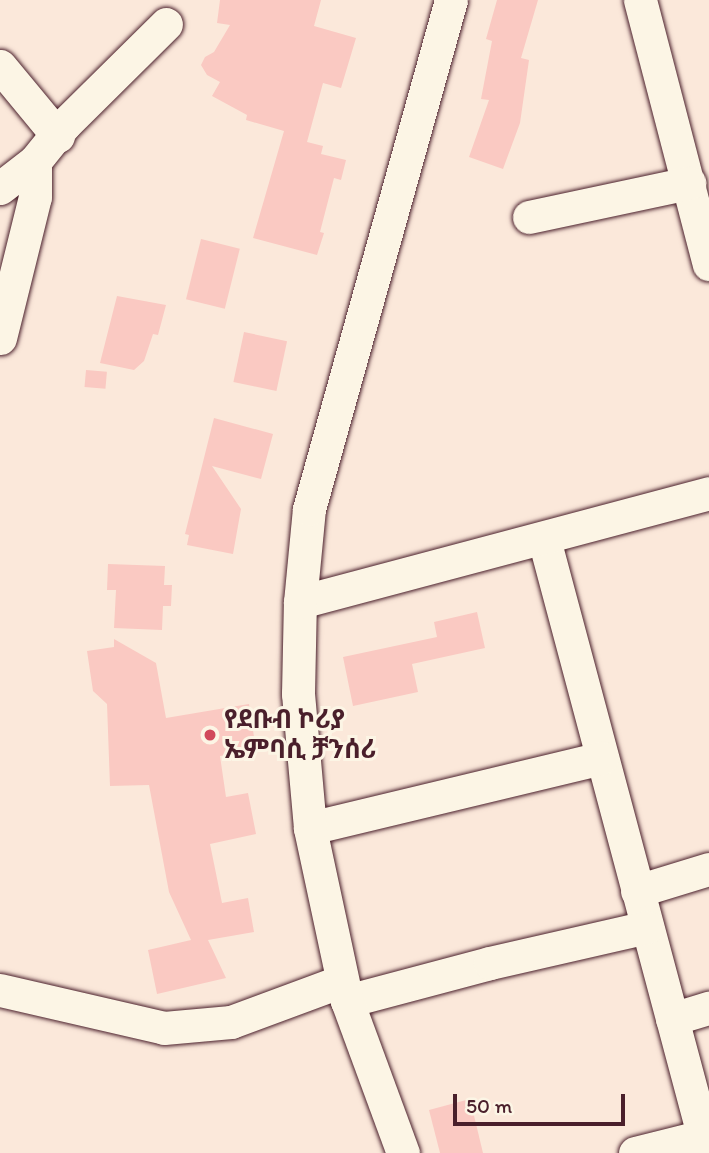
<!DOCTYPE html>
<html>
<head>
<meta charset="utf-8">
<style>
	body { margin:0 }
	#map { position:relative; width:709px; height:1153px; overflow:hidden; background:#fbe8da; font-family:Itim,"Noto Sans Ethiopic",sans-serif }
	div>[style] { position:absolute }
	.building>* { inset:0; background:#fac9c2; transform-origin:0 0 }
	.roads { filter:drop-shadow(0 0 2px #4a1f2b) drop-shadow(0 0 2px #4a1f2b) }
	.minor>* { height:33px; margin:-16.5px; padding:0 16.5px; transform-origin:16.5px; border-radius:16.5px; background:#fcf5e5 }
	.dots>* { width:19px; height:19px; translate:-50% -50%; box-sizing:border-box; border:4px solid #fcf5e5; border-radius:50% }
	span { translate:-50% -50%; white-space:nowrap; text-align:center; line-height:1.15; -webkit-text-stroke:6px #fcf5e5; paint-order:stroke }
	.poi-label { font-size:26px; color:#4a1f2b; font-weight:700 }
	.left { translate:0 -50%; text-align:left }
	.scale { position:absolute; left:453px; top:1094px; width:172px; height:32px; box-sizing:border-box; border:4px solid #4a1f2b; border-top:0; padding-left:9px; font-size:21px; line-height:24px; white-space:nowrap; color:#4a1f2b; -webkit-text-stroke:5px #fcf5e5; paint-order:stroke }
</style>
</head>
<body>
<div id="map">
	<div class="building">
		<div style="clip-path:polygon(220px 0,321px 0,314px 26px,356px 38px,341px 88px,323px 83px,307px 142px,323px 146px,321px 154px,346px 160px,341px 180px,334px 178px,320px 232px,324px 233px,317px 255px,253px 238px,284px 131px,246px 120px,247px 115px,212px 96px,220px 82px,207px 75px,201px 65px,205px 57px,214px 52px,230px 25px,217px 23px)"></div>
		<div style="clip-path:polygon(497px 0,538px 0,521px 58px,529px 60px,520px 123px,503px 169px,469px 157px,489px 100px,481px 99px,492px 41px,486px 39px)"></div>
		<div style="left:201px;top:239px;width:40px;height:62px;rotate:14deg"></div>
		<div style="clip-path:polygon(117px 296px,166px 305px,158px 335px,153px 334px,144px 361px,134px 370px,100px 363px)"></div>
		<div style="left:244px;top:332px;width:44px;height:51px;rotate:12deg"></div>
		<div style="left:86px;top:370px;width:21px;height:17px;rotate:5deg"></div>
		<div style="clip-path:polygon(214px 418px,273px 434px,261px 479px,212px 466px,241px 509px,233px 554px,187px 545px,189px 535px,185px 534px)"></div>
		<div style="clip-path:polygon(108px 564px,165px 566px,164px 585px,172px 585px,171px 606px,163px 606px,162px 630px,114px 628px,116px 590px,107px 590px)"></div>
		<div style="clip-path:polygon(477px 612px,485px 648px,412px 664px,418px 692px,353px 706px,343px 657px,437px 637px,434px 622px)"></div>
		<div style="clip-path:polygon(114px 639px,156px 663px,166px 718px,249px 704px,256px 750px,220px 756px,226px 797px,248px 793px,256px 834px,210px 844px,222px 903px,248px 898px,254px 932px,208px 940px,226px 978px,157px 994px,148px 950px,191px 940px,169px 892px,149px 785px,110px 786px,107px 704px,93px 691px,87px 651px,114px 647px)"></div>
		<div style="clip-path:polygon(470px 1099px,483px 1153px,440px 1153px,429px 1110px)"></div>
	</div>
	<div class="roads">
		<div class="minor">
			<div style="left:640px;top:0;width:273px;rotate:75.4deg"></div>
			<div style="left:0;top:66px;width:91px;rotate:50.4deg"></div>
			<div style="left:0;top:188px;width:44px;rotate:-37.6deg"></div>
			<div style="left:35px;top:161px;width:48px;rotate:-51deg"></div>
			<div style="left:65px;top:124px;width:142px;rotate:-44.7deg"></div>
			<div style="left:529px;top:217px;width:164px;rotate:-12deg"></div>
			<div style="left:0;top:338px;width:145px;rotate:-76.1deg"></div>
			<div style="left:35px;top:197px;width:36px;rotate:-90deg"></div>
			<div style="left:544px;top:539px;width:636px;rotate:75.05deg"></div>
			<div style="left:300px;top:602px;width:423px;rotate:-14.9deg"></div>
			<div style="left:310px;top:828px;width:300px;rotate:-13.5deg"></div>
			<div style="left:637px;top:891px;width:75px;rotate:-17deg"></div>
			<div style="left:0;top:990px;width:168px;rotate:13deg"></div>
			<div style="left:164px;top:1028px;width:67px;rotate:-5.1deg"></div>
			<div style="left:231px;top:1022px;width:118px;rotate:-20.3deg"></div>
			<div style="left:347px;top:1001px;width:148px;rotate:-14.9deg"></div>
			<div style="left:490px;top:963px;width:161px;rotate:-12.9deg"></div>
			<div style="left:672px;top:1019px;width:39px;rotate:-17deg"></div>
			<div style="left:403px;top:1153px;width:162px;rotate:-110.2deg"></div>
			<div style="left:347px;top:1001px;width:177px;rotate:-102.1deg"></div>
			<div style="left:310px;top:828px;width:135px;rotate:-95.1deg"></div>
			<div style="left:298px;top:694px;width:92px;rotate:-88.8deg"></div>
			<div style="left:300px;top:602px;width:93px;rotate:-84.5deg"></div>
			<div style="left:309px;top:509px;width:528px;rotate:-74.41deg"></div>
			<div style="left:635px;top:1153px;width:70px;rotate:-14deg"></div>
		</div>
	</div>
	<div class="dots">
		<div style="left:210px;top:735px;background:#d1495b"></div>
	</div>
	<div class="poi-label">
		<span class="left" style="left:224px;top:735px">የደቡብ ኮሪያ<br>ኤምባሲ ቻንሰሪ</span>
	</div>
	<div class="scale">50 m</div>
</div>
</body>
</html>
